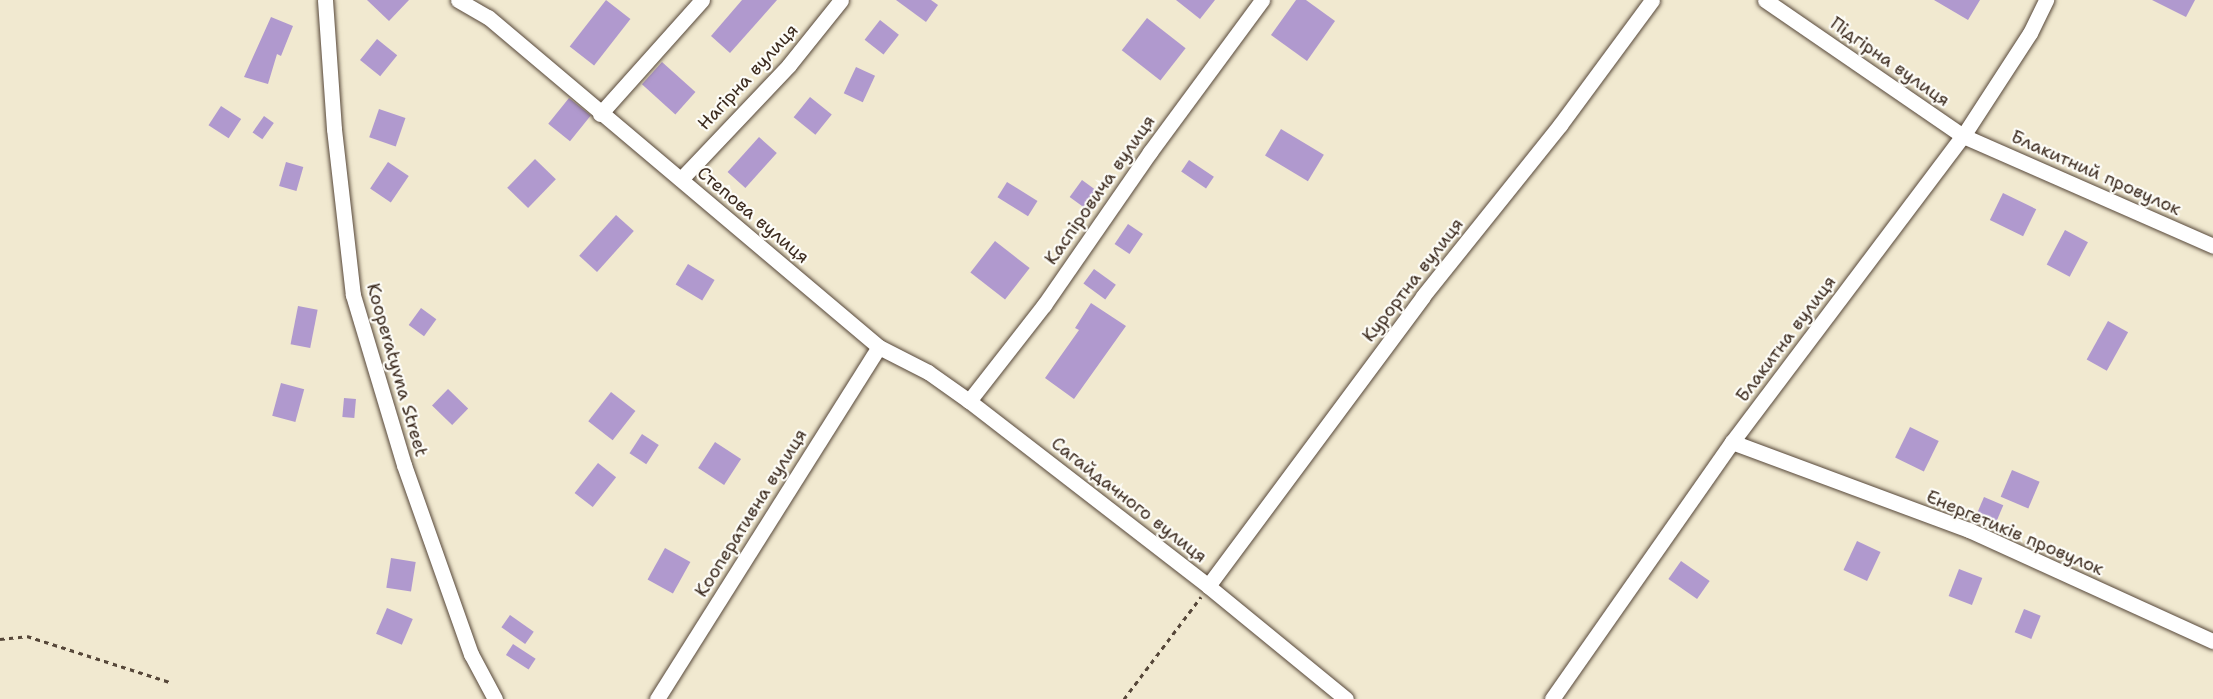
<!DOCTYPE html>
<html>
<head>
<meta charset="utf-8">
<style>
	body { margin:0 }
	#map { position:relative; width:2213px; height:699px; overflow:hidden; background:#f1e9d0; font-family:"Shantell Sans",sans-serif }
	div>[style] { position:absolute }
	.building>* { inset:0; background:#b099ce; transform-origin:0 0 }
	.path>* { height:3px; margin-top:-1.5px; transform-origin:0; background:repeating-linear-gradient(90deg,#564739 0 4.5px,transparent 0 9px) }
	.roads { filter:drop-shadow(0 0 2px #564739) drop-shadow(0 0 2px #564739) }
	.minor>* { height:15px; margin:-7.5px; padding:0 7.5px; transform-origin:7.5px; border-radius:7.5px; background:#fff }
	span { translate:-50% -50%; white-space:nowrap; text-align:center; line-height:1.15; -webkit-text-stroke:4.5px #fdfcf7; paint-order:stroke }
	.street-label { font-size:18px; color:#3b2a1e }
</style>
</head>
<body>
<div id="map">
	<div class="building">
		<div style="clip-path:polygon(367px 0,409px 0,389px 21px)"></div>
		<div style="left:606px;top:0;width:31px;height:59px;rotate:38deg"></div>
		<div style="clip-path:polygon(742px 0,777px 0,730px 53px,711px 36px)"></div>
		<div style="clip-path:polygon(896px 0,931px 0,938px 5px,926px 22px)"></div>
		<div style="clip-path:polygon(1176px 0,1215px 0,1200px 19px)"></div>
		<div style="clip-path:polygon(1296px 0,1306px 0,1335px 21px,1307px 61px,1271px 35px)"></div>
		<div style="clip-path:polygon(1934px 0,1980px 0,1968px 20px)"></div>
		<div style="clip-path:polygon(2152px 0,2195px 0,2186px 17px)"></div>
		<div style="clip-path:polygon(271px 17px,293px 26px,281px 56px,277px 54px,268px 84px,244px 77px)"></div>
		<div style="left:1147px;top:18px;width:49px;height:41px;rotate:38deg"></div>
		<div style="left:880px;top:20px;width:24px;height:25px;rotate:38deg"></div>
		<div style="left:377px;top:39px;width:26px;height:27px;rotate:39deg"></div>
		<div style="left:662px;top:62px;width:45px;height:30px;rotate:42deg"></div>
		<div style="left:856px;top:67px;width:21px;height:29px;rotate:25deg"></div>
		<div style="left:810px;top:97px;width:28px;height:26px;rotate:39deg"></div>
		<div style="left:569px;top:98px;width:28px;height:33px;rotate:39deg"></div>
		<div style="left:221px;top:106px;width:24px;height:23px;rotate:33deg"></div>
		<div style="left:379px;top:109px;width:28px;height:30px;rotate:19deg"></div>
		<div style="left:264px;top:116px;width:12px;height:20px;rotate:35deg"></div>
		<div style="left:1281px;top:129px;width:50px;height:31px;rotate:31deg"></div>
		<div style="left:759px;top:137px;width:24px;height:47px;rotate:42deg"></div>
		<div style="left:535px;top:159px;width:29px;height:40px;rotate:44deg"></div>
		<div style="left:1189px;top:160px;width:30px;height:14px;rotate:34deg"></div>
		<div style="left:286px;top:162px;width:18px;height:25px;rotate:16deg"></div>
		<div style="left:388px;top:162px;width:25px;height:32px;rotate:34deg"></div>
		<div style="left:1082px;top:180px;width:17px;height:21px;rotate:36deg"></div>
		<div style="left:1007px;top:182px;width:36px;height:18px;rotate:32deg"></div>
		<div style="left:2003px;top:193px;width:37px;height:30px;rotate:26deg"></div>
		<div style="left:616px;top:215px;width:24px;height:55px;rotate:42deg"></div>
		<div style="left:1128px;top:224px;width:18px;height:24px;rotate:34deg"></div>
		<div style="left:2065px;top:230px;width:26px;height:39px;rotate:28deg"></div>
		<div style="left:995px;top:241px;width:44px;height:40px;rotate:38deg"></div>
		<div style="left:688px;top:264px;width:31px;height:24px;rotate:31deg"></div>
		<div style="left:1094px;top:269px;width:27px;height:18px;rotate:36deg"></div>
		<div style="clip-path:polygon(1091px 303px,1126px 326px,1074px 399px,1045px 378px,1079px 330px,1075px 328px)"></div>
		<div style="left:298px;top:306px;width:20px;height:39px;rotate:11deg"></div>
		<div style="left:421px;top:308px;width:19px;height:21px;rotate:36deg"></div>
		<div style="left:2108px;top:321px;width:23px;height:44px;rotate:29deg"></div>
		<div style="left:281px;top:383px;width:24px;height:34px;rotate:15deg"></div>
		<div style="left:448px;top:389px;width:28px;height:23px;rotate:44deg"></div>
		<div style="left:611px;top:392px;width:31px;height:37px;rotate:38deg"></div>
		<div style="left:344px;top:398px;width:12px;height:19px;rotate:5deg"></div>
		<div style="left:1910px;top:427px;width:32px;height:34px;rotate:26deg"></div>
		<div style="left:642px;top:434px;width:20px;height:23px;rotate:33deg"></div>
		<div style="left:715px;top:442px;width:31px;height:31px;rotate:33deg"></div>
		<div style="left:598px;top:463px;width:23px;height:38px;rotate:38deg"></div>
		<div style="left:2012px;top:470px;width:30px;height:29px;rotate:23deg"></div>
		<div style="left:1984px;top:497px;width:21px;height:22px;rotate:23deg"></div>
		<div style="left:1857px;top:541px;width:26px;height:32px;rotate:25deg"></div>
		<div style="left:665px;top:548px;width:29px;height:36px;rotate:29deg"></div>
		<div style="left:391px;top:558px;width:25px;height:30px;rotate:9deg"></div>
		<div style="left:1681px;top:561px;width:35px;height:22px;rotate:35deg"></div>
		<div style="left:1959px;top:569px;width:25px;height:29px;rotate:21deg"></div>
		<div style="left:387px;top:608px;width:28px;height:28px;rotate:23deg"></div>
		<div style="left:2024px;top:609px;width:18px;height:25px;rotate:22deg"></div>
		<div style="left:510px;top:615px;width:29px;height:15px;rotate:35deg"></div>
		<div style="left:513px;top:644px;width:27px;height:13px;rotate:33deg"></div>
	</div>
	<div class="path">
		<div style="left:0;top:639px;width:27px;rotate:-6deg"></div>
		<div style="left:27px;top:636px;width:149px;rotate:17.9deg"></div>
		<div style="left:1124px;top:699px;width:128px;rotate:-53deg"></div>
	</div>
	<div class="roads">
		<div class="minor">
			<div style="left:325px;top:0;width:129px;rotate:86deg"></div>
			<div style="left:334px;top:129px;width:167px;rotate:83.5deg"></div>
			<div style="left:353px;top:295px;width:177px;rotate:73.3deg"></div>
			<div style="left:404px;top:465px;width:201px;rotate:70.5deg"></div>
			<div style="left:471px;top:654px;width:51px;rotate:61.9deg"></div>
			<div style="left:458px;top:0;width:34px;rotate:30deg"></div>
			<div style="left:488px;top:17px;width:512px;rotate:40.16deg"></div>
			<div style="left:879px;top:347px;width:55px;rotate:27deg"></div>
			<div style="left:928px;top:372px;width:50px;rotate:35.3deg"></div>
			<div style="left:969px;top:401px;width:302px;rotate:37.7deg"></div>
			<div style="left:1208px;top:586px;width:178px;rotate:39.3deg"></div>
			<div style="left:1765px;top:0;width:240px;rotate:34.5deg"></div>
			<div style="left:1963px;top:136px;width:273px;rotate:23.7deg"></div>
			<div style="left:600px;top:114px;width:153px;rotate:-48.2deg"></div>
			<div style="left:681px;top:179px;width:157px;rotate:-46.5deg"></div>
			<div style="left:789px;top:65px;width:83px;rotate:-51.3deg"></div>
			<div style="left:969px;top:401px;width:122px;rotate:-52deg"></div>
			<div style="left:1044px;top:305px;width:186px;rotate:-55.3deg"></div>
			<div style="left:1150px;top:152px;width:189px;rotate:-53.6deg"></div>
			<div style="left:1732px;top:442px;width:253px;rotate:20.4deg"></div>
			<div style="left:1969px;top:530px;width:268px;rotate:24.5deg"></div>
			<div style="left:1208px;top:586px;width:361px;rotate:-53.4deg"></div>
			<div style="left:1423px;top:296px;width:219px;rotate:-51.3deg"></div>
			<div style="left:1560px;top:125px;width:155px;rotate:-53.6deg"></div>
			<div style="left:657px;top:699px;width:416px;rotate:-57.8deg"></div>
			<div style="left:1552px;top:699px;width:314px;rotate:-55deg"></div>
			<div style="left:1732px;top:442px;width:383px;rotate:-53deg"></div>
			<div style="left:1963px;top:136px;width:123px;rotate:-57deg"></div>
			<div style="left:2030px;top:33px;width:37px;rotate:-64deg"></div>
		</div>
	</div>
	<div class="street-label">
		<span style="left:1890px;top:62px;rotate:35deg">Підгірна вулиця</span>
		<span style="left:748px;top:77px;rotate:-47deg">Нагірна вулиця</span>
		<span style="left:2096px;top:173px;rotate:24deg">Блакитний провулок</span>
		<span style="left:1100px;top:190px;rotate:-55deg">Каспіровича вулиця</span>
		<span style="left:753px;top:215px;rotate:40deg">Степова вулиця</span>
		<span style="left:1413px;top:280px;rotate:-52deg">Курортна вулиця</span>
		<span style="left:1786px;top:339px;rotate:-53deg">Блакитна вулиця</span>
		<span style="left:397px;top:370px;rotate:74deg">Kooperatyvna Street</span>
		<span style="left:1129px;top:500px;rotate:38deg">Сагайдачного вулиця</span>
		<span style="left:751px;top:513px;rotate:-58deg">Кооперативна вулиця</span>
		<span style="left:2015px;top:533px;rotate:23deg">Енергетиків провулок</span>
	</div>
</div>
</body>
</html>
